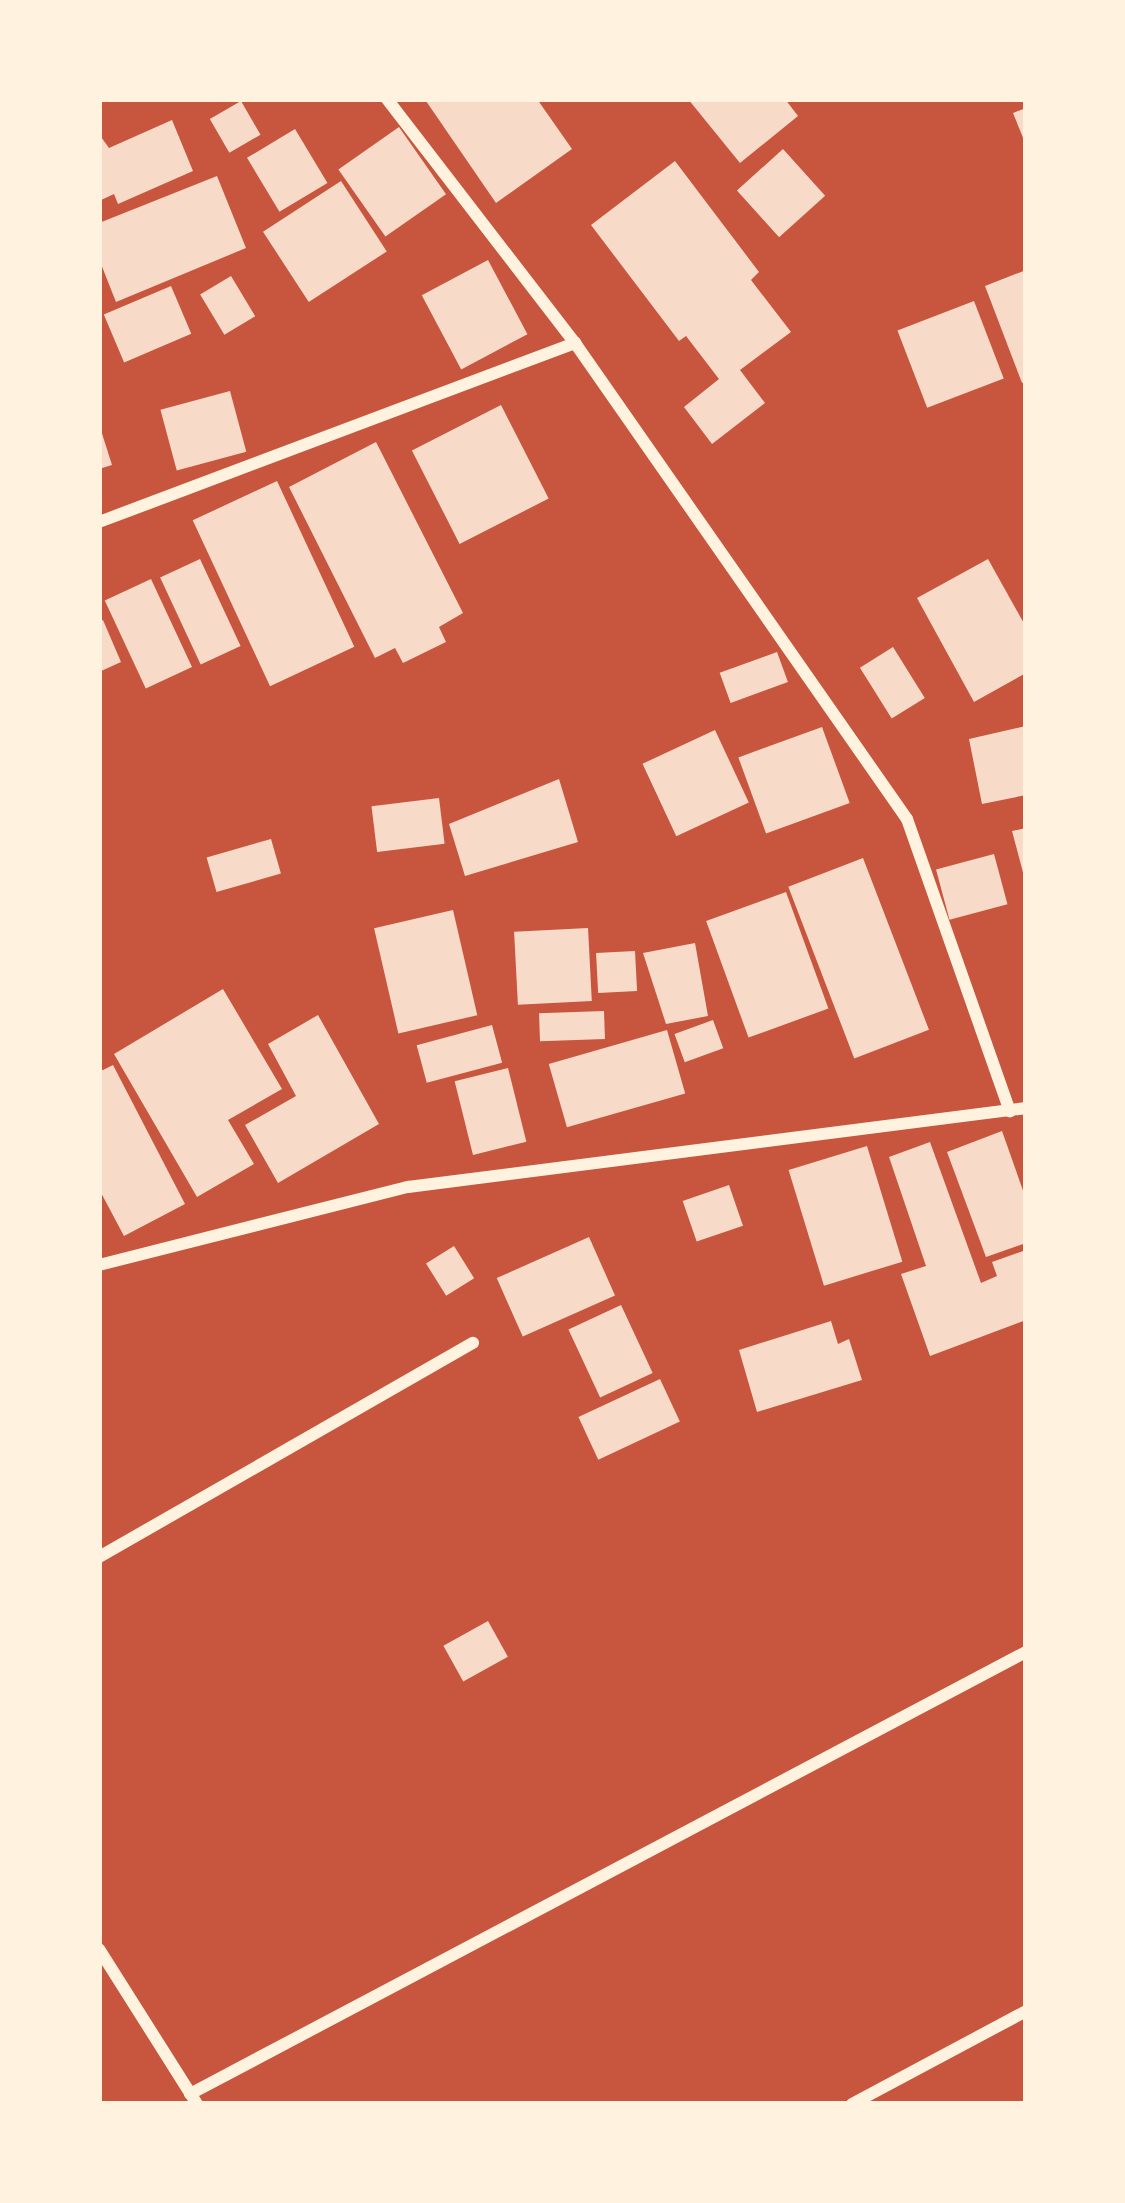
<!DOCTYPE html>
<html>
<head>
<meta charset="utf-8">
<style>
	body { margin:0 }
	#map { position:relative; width:1125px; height:2203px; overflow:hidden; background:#c8553d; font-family:Commissioner,sans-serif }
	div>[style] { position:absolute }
	.building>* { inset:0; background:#f7dbc8; transform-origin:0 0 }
	.minor>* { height:12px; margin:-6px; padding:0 6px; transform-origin:6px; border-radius:6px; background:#fff3e0 }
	span { translate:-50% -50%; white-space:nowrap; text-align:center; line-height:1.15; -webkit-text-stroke:10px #fff3e0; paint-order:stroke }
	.frame { position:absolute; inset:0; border:102px solid #fff3e0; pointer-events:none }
</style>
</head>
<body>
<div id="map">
	<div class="building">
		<div style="clip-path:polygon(537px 99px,572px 149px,496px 203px,426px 101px)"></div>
		<div style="clip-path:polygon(688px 99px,785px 99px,798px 116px,740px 163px)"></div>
		<div style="left:241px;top:101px;width:39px;height:36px;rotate:60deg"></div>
		<div style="clip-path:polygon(1026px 108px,1026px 145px,1013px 113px)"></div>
		<div style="clip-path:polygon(172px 120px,193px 171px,118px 204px,114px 194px,99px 201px,99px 134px,109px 148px)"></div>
		<div style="left:399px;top:127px;width:82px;height:74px;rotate:55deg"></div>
		<div style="left:295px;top:129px;width:63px;height:56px;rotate:59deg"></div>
		<div style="left:783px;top:149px;width:63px;height:62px;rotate:48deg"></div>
		<div style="clip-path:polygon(675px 161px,759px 272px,751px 280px,791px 332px,740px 370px,765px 403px,712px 444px,684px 407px,719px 379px,686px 336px,679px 341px,591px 225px)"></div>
		<div style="clip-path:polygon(217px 176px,246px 248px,116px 302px,99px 259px,99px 223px)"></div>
		<div style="left:341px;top:181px;width:84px;height:93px;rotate:57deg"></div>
		<div style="left:488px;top:260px;width:84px;height:75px;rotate:62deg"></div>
		<div style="clip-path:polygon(1026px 270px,1026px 381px,1022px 383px,985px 286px)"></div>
		<div style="left:231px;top:276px;width:47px;height:36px;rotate:59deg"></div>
		<div style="left:171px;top:286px;width:52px;height:73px;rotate:67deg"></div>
		<div style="left:974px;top:301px;width:83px;height:82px;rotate:69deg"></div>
		<div style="left:230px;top:391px;width:63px;height:72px;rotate:75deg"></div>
		<div style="left:501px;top:405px;width:105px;height:100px;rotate:63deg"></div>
		<div style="clip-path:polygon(99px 424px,112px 465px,99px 469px)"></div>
		<div style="clip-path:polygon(376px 442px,463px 613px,439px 627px,446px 642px,403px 663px,395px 648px,375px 658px,289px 487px)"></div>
		<div style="left:277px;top:481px;width:183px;height:93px;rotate:65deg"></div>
		<div style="left:200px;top:559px;width:96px;height:44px;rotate:65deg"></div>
		<div style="clip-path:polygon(988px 559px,1026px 627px,1026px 673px,974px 702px,917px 598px)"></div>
		<div style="left:151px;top:579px;width:97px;height:51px;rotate:65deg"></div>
		<div style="clip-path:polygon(103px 620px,121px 662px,99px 672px,99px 622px)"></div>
		<div style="left:893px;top:647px;width:60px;height:39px;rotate:58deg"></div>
		<div style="left:777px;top:652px;width:32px;height:61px;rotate:70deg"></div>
		<div style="clip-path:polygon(1026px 726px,1026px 795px,982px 804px,969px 739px)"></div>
		<div style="left:822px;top:727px;width:81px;height:89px;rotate:70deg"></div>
		<div style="left:715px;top:730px;width:80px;height:80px;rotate:65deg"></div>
		<div style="clip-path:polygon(559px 779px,578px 842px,465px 876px,449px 824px)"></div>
		<div style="left:439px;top:798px;width:46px;height:68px;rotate:83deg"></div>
		<div style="clip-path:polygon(1026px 828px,1026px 880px,1025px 880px,1012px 831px)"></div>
		<div style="left:271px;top:839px;width:36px;height:67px;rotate:74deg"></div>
		<div style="left:994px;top:854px;width:52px;height:60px;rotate:75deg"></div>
		<div style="left:863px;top:858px;width:184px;height:80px;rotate:69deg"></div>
		<div style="left:786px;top:892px;width:124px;height:85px;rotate:70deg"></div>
		<div style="left:453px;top:910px;width:108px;height:81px;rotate:77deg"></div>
		<div style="left:588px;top:928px;width:73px;height:74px;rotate:87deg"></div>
		<div style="clip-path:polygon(695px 943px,708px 1016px,666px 1024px,643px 953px)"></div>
		<div style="left:635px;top:951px;width:40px;height:39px;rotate:87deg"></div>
		<div style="clip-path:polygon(223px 989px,282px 1089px,228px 1120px,254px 1164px,197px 1197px,114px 1054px)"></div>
		<div style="left:604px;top:1011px;width:28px;height:65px;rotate:88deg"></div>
		<div style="clip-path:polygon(318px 1015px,379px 1124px,278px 1183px,245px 1125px,296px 1096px,268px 1044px)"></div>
		<div style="left:713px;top:1020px;width:30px;height:41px;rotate:70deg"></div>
		<div style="left:492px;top:1025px;width:39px;height:78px;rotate:75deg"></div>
		<div style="left:667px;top:1030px;width:66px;height:123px;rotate:74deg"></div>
		<div style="clip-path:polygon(113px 1065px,185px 1204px,124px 1236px,99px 1189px,99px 1072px)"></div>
		<div style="left:508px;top:1068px;width:76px;height:55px;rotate:76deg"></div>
		<div style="clip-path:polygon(1002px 1131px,1026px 1199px,1026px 1243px,986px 1257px,947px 1152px)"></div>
		<div style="clip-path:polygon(930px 1142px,981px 1283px,997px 1276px,992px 1262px,1026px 1250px,1026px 1320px,930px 1356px,901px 1274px,926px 1266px,889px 1157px)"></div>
		<div style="left:867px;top:1146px;width:121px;height:82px;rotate:73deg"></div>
		<div style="left:729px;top:1185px;width:43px;height:49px;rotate:71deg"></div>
		<div style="left:589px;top:1237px;width:64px;height:101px;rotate:66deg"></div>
		<div style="left:454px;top:1246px;width:38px;height:33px;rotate:58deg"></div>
		<div style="left:621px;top:1305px;width:75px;height:58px;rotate:65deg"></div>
		<div style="clip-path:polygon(831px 1321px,838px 1344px,849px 1339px,862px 1380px,757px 1412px,739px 1350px)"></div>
		<div style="left:660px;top:1379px;width:47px;height:90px;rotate:65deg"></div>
		<div style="left:488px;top:1621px;width:41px;height:51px;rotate:61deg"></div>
	</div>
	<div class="minor">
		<div style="left:387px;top:99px;width:308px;rotate:52.4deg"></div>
		<div style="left:575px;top:343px;width:580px;rotate:55.11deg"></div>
		<div style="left:907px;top:819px;width:310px;rotate:70.6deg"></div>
		<div style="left:99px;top:522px;width:509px;rotate:-20.61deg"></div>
		<div style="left:99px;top:1265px;width:319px;rotate:-14.2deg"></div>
		<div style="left:408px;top:1187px;width:623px;rotate:-7.28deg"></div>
		<div style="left:99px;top:1557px;width:431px;rotate:-29.8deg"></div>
		<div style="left:99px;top:1949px;width:183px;rotate:57.7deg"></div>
		<div style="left:190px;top:2094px;width:946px;rotate:-27.87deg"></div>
		<div style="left:852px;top:2104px;width:197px;rotate:-28.1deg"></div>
	</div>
	<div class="frame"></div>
</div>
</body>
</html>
